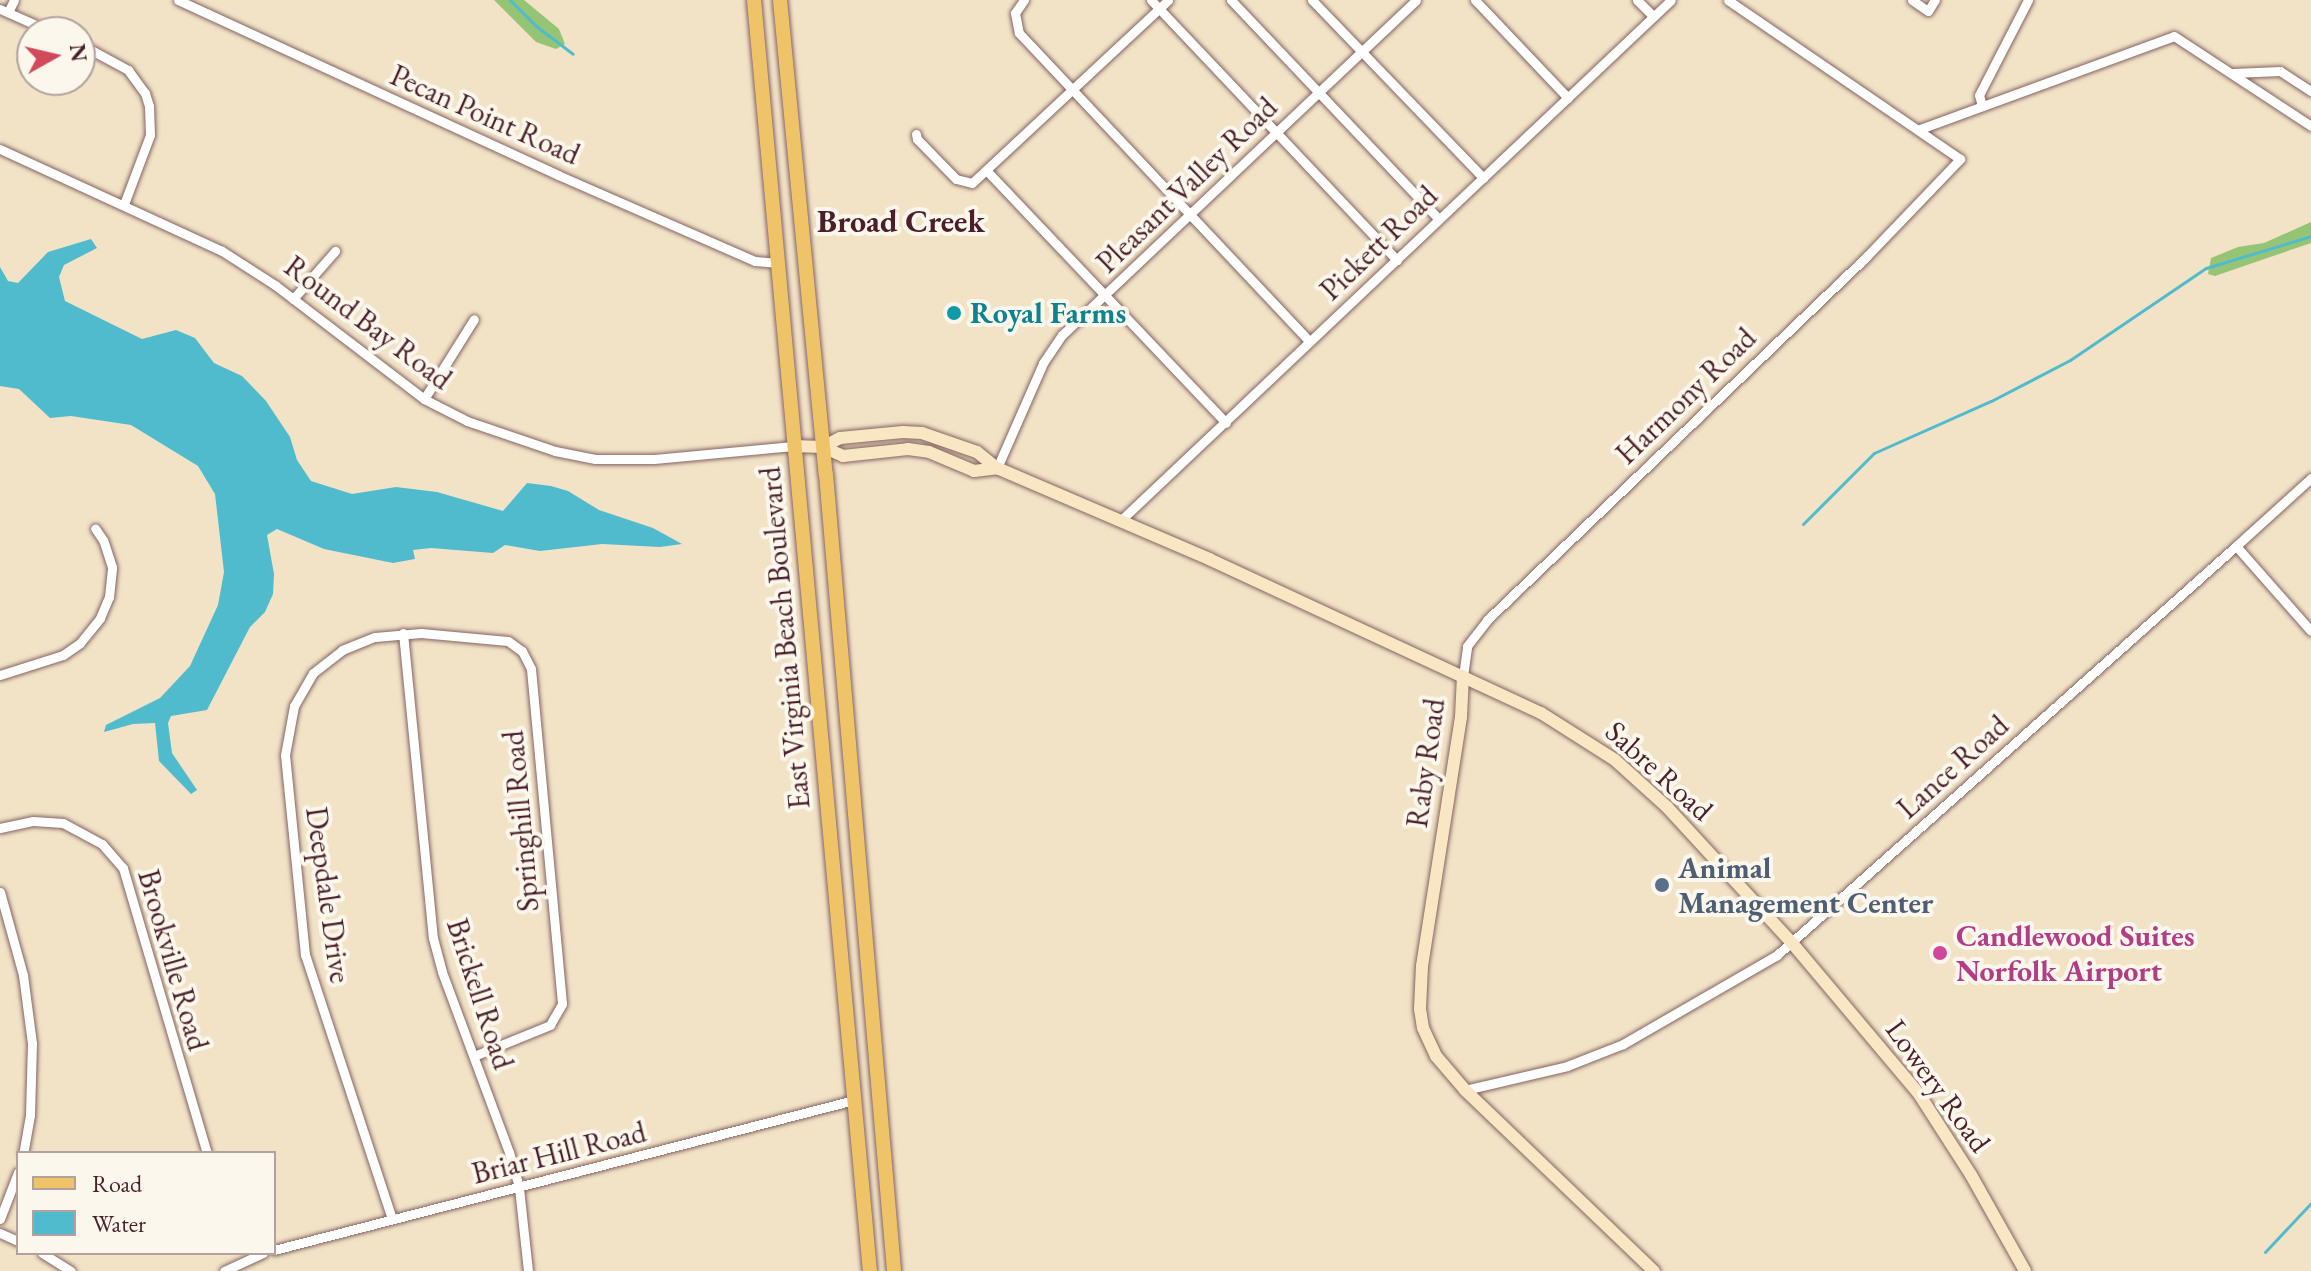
<!DOCTYPE html>
<html>
<head>
<meta charset="utf-8">
<style>
	body { margin:0 }
	#map { position:relative; width:2311px; height:1271px; overflow:hidden; background:#f2e3c7; font-family:"EB Garamond",serif }
	div>[style] { position:absolute }
	.green>* { inset:0; background:#95c574 }
	.water>* { inset:0; background:#51bbce }
	.stream>* { height:3px; margin:-1.5px; padding:0 1.5px; transform-origin:1.5px; border-radius:1.5px; background:#51bbce }
	.roads { filter:drop-shadow(0 0 2px #856462) drop-shadow(0 0 2px #856462) }
	.street>* { height:9px; margin:-4.5px; padding:0 4.5px; transform-origin:4.5px; border-radius:4.5px; background:#fff }
	.secondary>* { height:12px; margin:-6px; padding:0 6px; transform-origin:6px; border-radius:6px; background:#f9e7c3 }
	.primary>* { height:14px; margin:-7px; padding:0 7px; transform-origin:7px; border-radius:7px; background:#efc469 }
	.dots>* { width:22px; height:22px; translate:-50% -50%; box-sizing:border-box; border:4px solid #fbf7ec; border-radius:50% }
	span { translate:-50% -50%; white-space:nowrap; text-align:center; line-height:1.15; -webkit-text-stroke:8px #fbf7ec; paint-order:stroke }
	.street-label { font-size:30px; color:#4a1f2b }
	.culture-label { font-size:30px; color:#0d838f; font-weight:700 }
	.left { translate:0 -50%; text-align:left }
	.service-label { font-size:30px; color:#4e5e75; font-weight:700 }
	.hotel-label { font-size:30px; color:#b23c85; font-weight:700 }
	.neighbourhood-label { font-size:32px; color:#4a1f2b; font-weight:700 }
	.legend { position:absolute; left:16px; top:1151px; width:260px; height:104px; box-sizing:border-box; background:#fbf7ec; border:2px solid #b4a19f; margin:0; padding:10px 14px; list-style:none; font-size:24px; color:#4a1f2b }
	.legend li { display:flex; align-items:center; gap:16px; height:40px }
	.legend b { width:40px; border:2px solid #b4a19f }
	.north { position:absolute; left:16px; top:16px; width:80px; height:80px; box-sizing:border-box; background:#fbf7ec; border:2px solid #b4a19f; border-radius:50%; rotate:82deg; font-size:22px; font-weight:700; line-height:32px; text-align:center; color:#4a1f2b }
	.north::after { content:''; display:block; margin:auto; width:28px; height:36px; background:#d1495b; clip-path:polygon(50% 0,100% 100%,50% 72%,0 100%) }
</style>
</head>
<body>
<div id="map">
	<div class="green">
		<div style="clip-path:polygon(494px 0,524px 0,559px 29px,565px 44px,556px 49px,536px 42px)"></div>
		<div style="clip-path:polygon(2311px 222px,2311px 243px,2215px 276px,2208px 274px,2211px 258px,2238px 247px,2264px 243px)"></div>
	</div>
	<div class="water">
		<div style="clip-path:polygon(91px 239px,97px 248px,64px 265px,59px 277px,65px 301px,142px 339px,176px 330px,195px 338px,214px 363px,242px 376px,266px 401px,290px 437px,297px 460px,311px 481px,352px 494px,396px 487px,437px 492px,503px 511px,527px 483px,551px 486px,568px 491px,599px 510px,653px 528px,682px 544px,660px 547px,602px 544px,540px 551px,505px 545px,493px 553px,431px 548px,413px 550px,415px 559px,393px 563px,324px 549px,277px 529px,267px 535px,274px 574px,273px 594px,265px 612px,250px 627px,207px 710px,171px 716px,168px 723px,172px 753px,197px 790px,191px 794px,159px 761px,155px 723px,133px 724px,104px 732px,106px 725px,160px 698px,190px 666px,218px 605px,224px 572px,215px 494px,198px 466px,131px 425px,71px 416px,50px 418px,19px 389px,0 386px,0 267px,8px 281px,18px 283px,48px 252px)"></div>
	</div>
	<div class="stream">
		<div style="left:510px;top:0;width:37px;rotate:45deg"></div>
		<div style="left:536px;top:26px;width:46px;rotate:37.1deg"></div>
		<div style="left:1803px;top:524px;width:100px;rotate:-45deg"></div>
		<div style="left:1874px;top:453px;width:128px;rotate:-24deg"></div>
		<div style="left:1991px;top:401px;width:89px;rotate:-27.4deg"></div>
		<div style="left:2070px;top:360px;width:164px;rotate:-34.1deg"></div>
		<div style="left:2206px;top:268px;width:110px;rotate:-16.9deg"></div>
		<div style="left:2265px;top:1252px;width:67px;rotate:-46.8deg"></div>
	</div>
	<div class="roads">
		<div class="street">
			<div style="left:178px;top:0;width:418px;rotate:24.7deg"></div>
			<div style="left:558px;top:175px;width:215px;rotate:23.6deg"></div>
			<div style="left:755px;top:261px;width:21px;rotate:5deg"></div>
			<div style="left:1024px;top:0;width:16px;rotate:125deg"></div>
			<div style="left:1015px;top:13px;width:20px;rotate:79deg"></div>
			<div style="left:1019px;top:33px;width:424px;rotate:46.7deg"></div>
			<div style="left:1151px;top:0;width:358px;rotate:46.6deg"></div>
			<div style="left:1231px;top:0;width:302px;rotate:46.5deg"></div>
			<div style="left:1312px;top:0;width:247px;rotate:46.1deg"></div>
			<div style="left:1475px;top:0;width:135px;rotate:46.5deg"></div>
			<div style="left:1637px;top:0;width:23px;rotate:45deg"></div>
			<div style="left:1912px;top:0;width:19px;rotate:35deg"></div>
			<div style="left:1928px;top:11px;width:13px;rotate:-58deg"></div>
			<div style="left:0;top:9px;width:57px;rotate:23.9deg"></div>
			<div style="left:8px;top:12px;width:13px;rotate:-63deg"></div>
			<div style="left:80px;top:44px;width:55px;rotate:28.4deg"></div>
			<div style="left:128px;top:70px;width:29px;rotate:54deg"></div>
			<div style="left:145px;top:93px;width:14px;rotate:73deg"></div>
			<div style="left:149px;top:106px;width:29px;rotate:88deg"></div>
			<div style="left:150px;top:135px;width:74px;rotate:110.6deg"></div>
			<div style="left:2233px;top:73px;width:47px;rotate:-2.4deg"></div>
			<div style="left:2280px;top:71px;width:37px;rotate:33deg"></div>
			<div style="left:1982px;top:106px;width:11px;rotate:-105deg"></div>
			<div style="left:1979px;top:95px;width:107px;rotate:-62.7deg"></div>
			<div style="left:1920px;top:129px;width:270px;rotate:-20.1deg"></div>
			<div style="left:2174px;top:36px;width:164px;rotate:33.3deg"></div>
			<div style="left:916px;top:134px;width:5px;rotate:79deg"></div>
			<div style="left:917px;top:139px;width:56px;rotate:45.7deg"></div>
			<div style="left:956px;top:179px;width:16px;rotate:14deg"></div>
			<div style="left:972px;top:183px;width:268px;rotate:-43deg"></div>
			<div style="left:0;top:149px;width:244px;rotate:24.7deg"></div>
			<div style="left:222px;top:251px;width:63px;rotate:32.7deg"></div>
			<div style="left:275px;top:285px;width:188px;rotate:37.4deg"></div>
			<div style="left:424px;top:399px;width:48px;rotate:27.1deg"></div>
			<div style="left:467px;top:421px;width:93px;rotate:18.8deg"></div>
			<div style="left:555px;top:451px;width:41px;rotate:11.3deg"></div>
			<div style="left:595px;top:459px;width:59px"></div>
			<div style="left:654px;top:459px;width:140px;rotate:-5.3deg"></div>
			<div style="left:987px;top:171px;width:347px;rotate:46.5deg"></div>
			<div style="left:293px;top:299px;width:64px;rotate:-48.8deg"></div>
			<div style="left:424px;top:399px;width:94px;rotate:-58deg"></div>
			<div style="left:997px;top:468px;width:115px;rotate:-66.3deg"></div>
			<div style="left:1043px;top:363px;width:34px;rotate:-56deg"></div>
			<div style="left:1062px;top:335px;width:487px;rotate:-43.4deg"></div>
			<div style="left:2311px;top:478px;width:101px;rotate:137.8deg"></div>
			<div style="left:2236px;top:546px;width:113px;rotate:48.6deg"></div>
			<div style="left:1120px;top:521px;width:758px;rotate:-43.4deg"></div>
			<div style="left:403px;top:633px;width:306px;rotate:84.4deg"></div>
			<div style="left:433px;top:938px;width:35px;rotate:75deg"></div>
			<div style="left:442px;top:972px;width:192px;rotate:69.6deg"></div>
			<div style="left:509px;top:1152px;width:37px;rotate:74deg"></div>
			<div style="left:519px;top:1188px;width:83px;rotate:83.8deg"></div>
			<div style="left:0;top:675px;width:66px;rotate:-17.6deg"></div>
			<div style="left:63px;top:655px;width:21px;rotate:-35deg"></div>
			<div style="left:80px;top:643px;width:32px;rotate:-51deg"></div>
			<div style="left:100px;top:618px;width:23px;rotate:-67deg"></div>
			<div style="left:109px;top:597px;width:30px;rotate:-84deg"></div>
			<div style="left:112px;top:567px;width:28px;rotate:-108deg"></div>
			<div style="left:103px;top:540px;width:14px;rotate:-124deg"></div>
			<div style="left:1463px;top:676px;width:30px;rotate:-82deg"></div>
			<div style="left:1467px;top:646px;width:33px;rotate:-52deg"></div>
			<div style="left:1487px;top:620px;width:525px;rotate:-43.76deg"></div>
			<div style="left:1866px;top:257px;width:136px;rotate:-46.2deg"></div>
			<div style="left:1960px;top:159px;width:281px;rotate:-145.6deg"></div>
			<div style="left:0;top:828px;width:34px;rotate:-12deg"></div>
			<div style="left:33px;top:821px;width:30px;rotate:4deg"></div>
			<div style="left:63px;top:823px;width:44px;rotate:28.3deg"></div>
			<div style="left:102px;top:844px;width:32px;rotate:49deg"></div>
			<div style="left:123px;top:868px;width:297px;rotate:73.6deg"></div>
			<div style="left:0;top:892px;width:86px;rotate:74.5deg"></div>
			<div style="left:23px;top:975px;width:69px;rotate:82.5deg"></div>
			<div style="left:32px;top:1043px;width:72px;rotate:91.6deg"></div>
			<div style="left:30px;top:1115px;width:39px;rotate:100deg"></div>
			<div style="left:1465px;top:1090px;width:105px;rotate:-13.2deg"></div>
			<div style="left:1567px;top:1066px;width:60px;rotate:-21.4deg"></div>
			<div style="left:1623px;top:1044px;width:178px;rotate:-30deg"></div>
			<div style="left:1777px;top:955px;width:615px;rotate:-41.7deg"></div>
			<div style="left:0;top:1219px;width:50px;rotate:-69deg"></div>
			<div style="left:392px;top:1219px;width:278px;rotate:-108.2deg"></div>
			<div style="left:305px;top:955px;width:201px;rotate:-95.7deg"></div>
			<div style="left:285px;top:755px;width:50px;rotate:-79.6deg"></div>
			<div style="left:294px;top:706px;width:38px;rotate:-60deg"></div>
			<div style="left:313px;top:673px;width:37px;rotate:-38deg"></div>
			<div style="left:342px;top:650px;width:35px;rotate:-22deg"></div>
			<div style="left:375px;top:637px;width:46px;rotate:-5deg"></div>
			<div style="left:421px;top:633px;width:87px;rotate:5.3deg"></div>
			<div style="left:508px;top:641px;width:17px;rotate:36deg"></div>
			<div style="left:522px;top:651px;width:20px;rotate:63deg"></div>
			<div style="left:531px;top:669px;width:336px;rotate:84.7deg"></div>
			<div style="left:562px;top:1004px;width:24px;rotate:120deg"></div>
			<div style="left:550px;top:1025px;width:82px;rotate:157.8deg"></div>
			<div style="left:0;top:1233px;width:20px;rotate:24deg"></div>
			<div style="left:274px;top:1250px;width:599px;rotate:-14.5deg"></div>
			<div style="left:42px;top:1253px;width:34px;rotate:32deg"></div>
			<div style="left:224px;top:1271px;width:43px;rotate:-24.8deg"></div>
		</div>
		<div class="secondary">
			<div style="left:793px;top:446px;width:30px;rotate:2deg"></div>
			<div style="left:823px;top:447px;width:22px;rotate:24deg"></div>
			<div style="left:843px;top:456px;width:65px;rotate:-6.1deg"></div>
			<div style="left:908px;top:449px;width:21px;rotate:8deg"></div>
			<div style="left:929px;top:452px;width:49px;rotate:22.9deg"></div>
			<div style="left:974px;top:471px;width:23px;rotate:-7deg"></div>
			<div style="left:823px;top:447px;width:19px;rotate:-28deg"></div>
			<div style="left:840px;top:438px;width:63px;rotate:-5.4deg"></div>
			<div style="left:903px;top:432px;width:19px;rotate:3deg"></div>
			<div style="left:922px;top:433px;width:58px;rotate:19.1deg"></div>
			<div style="left:977px;top:452px;width:26px;rotate:39deg"></div>
			<div style="left:997px;top:468px;width:231px;rotate:23.2deg"></div>
			<div style="left:1209px;top:559px;width:366px;rotate:24.9deg"></div>
			<div style="left:1541px;top:713px;width:88px;rotate:32.4deg"></div>
			<div style="left:1615px;top:760px;width:70px;rotate:42.1deg"></div>
			<div style="left:1667px;top:807px;width:185px;rotate:47.4deg"></div>
			<div style="left:1792px;top:943px;width:197px;rotate:49.9deg"></div>
			<div style="left:1919px;top:1094px;width:96px;rotate:57.3deg"></div>
			<div style="left:1971px;top:1175px;width:110px;rotate:60.6deg"></div>
			<div style="left:1463px;top:676px;width:41px;rotate:92.8deg"></div>
			<div style="left:1461px;top:717px;width:252px;rotate:98.9deg"></div>
			<div style="left:1422px;top:966px;width:43px;rotate:92.7deg"></div>
			<div style="left:1420px;top:1009px;width:19px;rotate:81deg"></div>
			<div style="left:1423px;top:1028px;width:31px;rotate:65deg"></div>
			<div style="left:1436px;top:1056px;width:45px;rotate:49.5deg"></div>
			<div style="left:1465px;top:1090px;width:262px;rotate:43.8deg"></div>
		</div>
		<div class="primary">
			<div style="left:754px;top:0;width:1276px;rotate:84.79deg"></div>
			<div style="left:780px;top:0;width:476px;rotate:84.5deg"></div>
			<div style="left:826px;top:474px;width:800px;rotate:85.12deg"></div>
		</div>
	</div>
	<div class="dots">
		<div style="left:954px;top:313px;background:#0f9aa8"></div>
		<div style="left:1662px;top:885px;background:#5c6f8a"></div>
		<div style="left:1940px;top:953px;background:#d1479c"></div>
	</div>
	<div class="street-label">
		<span style="left:485px;top:115px;rotate:24deg">Pecan Point Road</span>
		<span style="left:1187px;top:185px;rotate:-44deg">Pleasant Valley Road</span>
		<span style="left:1379px;top:243px;rotate:-44deg">Pickett Road</span>
		<span style="left:368px;top:323px;rotate:37deg">Round Bay Road</span>
		<span style="left:1686px;top:396px;rotate:-44deg">Harmony Road</span>
		<span style="left:785px;top:638px;rotate:-95deg">East Virginia Beach Boulevard</span>
		<span style="left:1426px;top:763px;rotate:-82deg">Raby Road</span>
		<span style="left:1953px;top:767px;rotate:-42deg">Lance Road</span>
		<span style="left:1659px;top:771px;rotate:42deg">Sabre Road</span>
		<span style="left:521px;top:821px;rotate:-95deg">Springhill Road</span>
		<span style="left:328px;top:895px;rotate:82deg">Deepdale Drive</span>
		<span style="left:173px;top:960px;rotate:74deg">Brookville Road</span>
		<span style="left:480px;top:994px;rotate:72deg">Brickell Road</span>
		<span style="left:1938px;top:1086px;rotate:54deg">Lowery Road</span>
		<span style="left:559px;top:1153px;rotate:-14deg">Briar Hill Road</span>
	</div>
	<div class="culture-label">
		<span class="left" style="left:970px;top:313px">Royal Farms</span>
	</div>
	<div class="service-label">
		<span class="left" style="left:1678px;top:885px">Animal<br>Management Center</span>
	</div>
	<div class="hotel-label">
		<span class="left" style="left:1956px;top:953px">Candlewood Suites<br>Norfolk Airport</span>
	</div>
	<div class="neighbourhood-label">
		<span style="left:901px;top:221px">Broad Creek</span>
	</div>
	<ul class="legend">
	<li><b style="height:10px;background:#efc469"></b>Road</li>
	<li><b style="height:22px;background:#51bbce"></b>Water</li>
	</ul>
	<div class="north">N</div>
</div>
</body>
</html>
